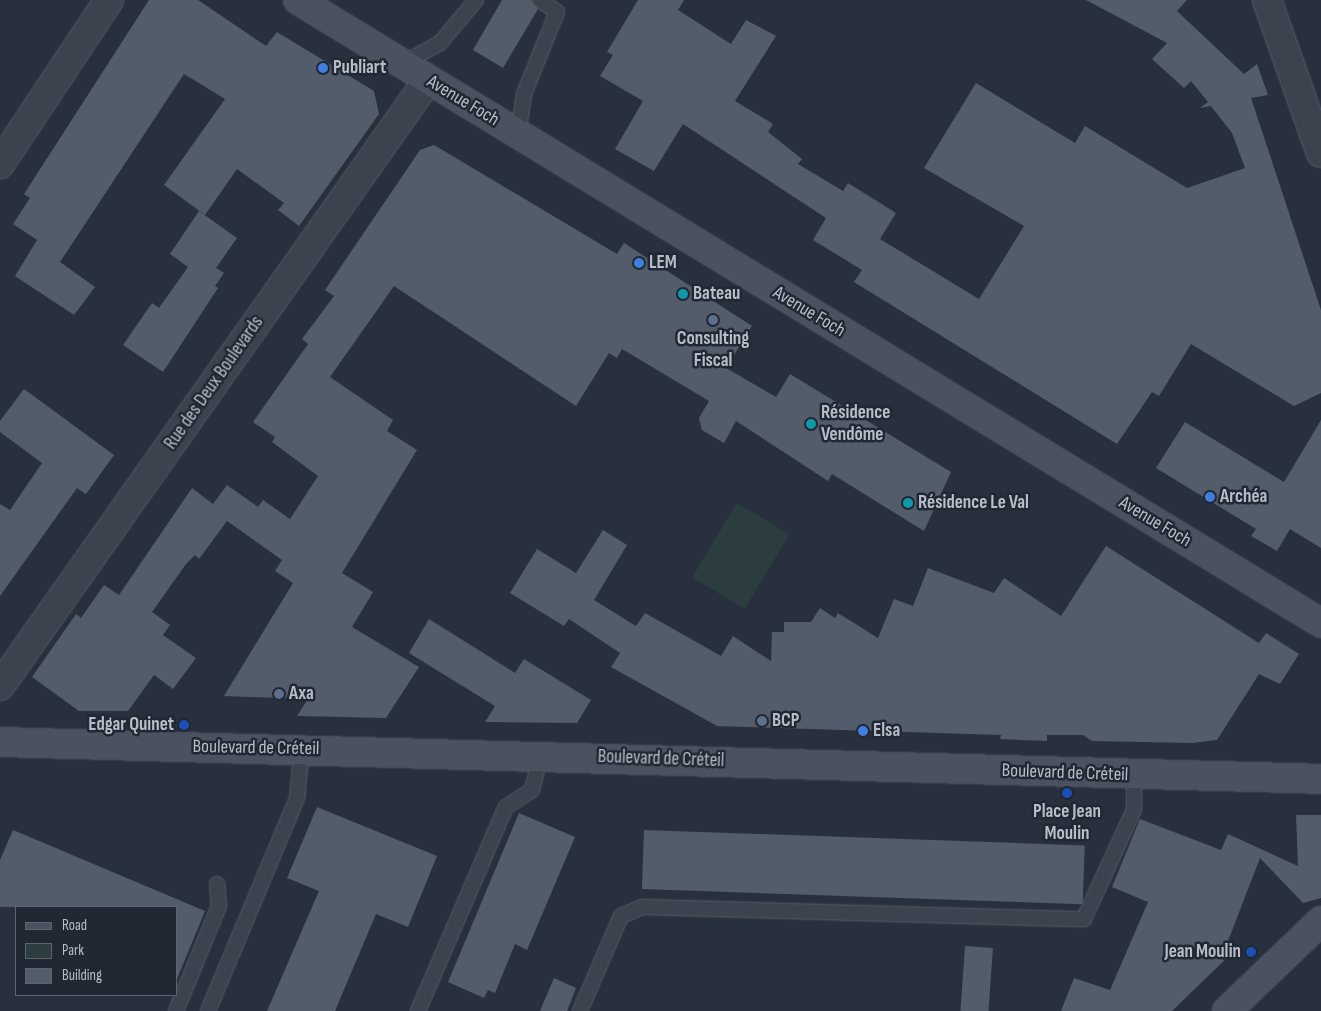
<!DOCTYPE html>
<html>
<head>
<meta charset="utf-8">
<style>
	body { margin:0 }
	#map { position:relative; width:1321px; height:1011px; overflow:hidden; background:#28303d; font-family:"Sofia Sans Condensed",sans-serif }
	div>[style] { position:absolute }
	.green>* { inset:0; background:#2b3d3f; transform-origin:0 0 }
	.building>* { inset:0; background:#535c6b; transform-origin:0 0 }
	.roads { filter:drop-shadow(0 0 1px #575e68) drop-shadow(0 0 1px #575e68) }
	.service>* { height:14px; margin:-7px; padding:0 7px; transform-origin:7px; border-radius:7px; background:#3c434e }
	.minor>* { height:28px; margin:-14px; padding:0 14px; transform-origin:14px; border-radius:14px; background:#3c434e }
	.secondary>* { height:28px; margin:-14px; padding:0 14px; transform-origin:14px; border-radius:14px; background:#4a5260 }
	.dots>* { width:14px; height:14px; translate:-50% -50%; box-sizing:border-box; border:2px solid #212833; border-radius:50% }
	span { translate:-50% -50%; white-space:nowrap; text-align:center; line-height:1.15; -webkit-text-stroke:5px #212833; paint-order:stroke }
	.poi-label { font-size:19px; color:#b8bec8; font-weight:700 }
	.left { translate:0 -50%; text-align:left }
	.right { translate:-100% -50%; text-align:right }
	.street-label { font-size:19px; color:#b8bec8 }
	.legend { position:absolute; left:15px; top:906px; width:162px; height:90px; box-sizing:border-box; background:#212833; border:1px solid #5d646f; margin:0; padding:6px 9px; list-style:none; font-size:15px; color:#b8bec8 }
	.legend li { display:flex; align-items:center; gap:10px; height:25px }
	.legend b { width:25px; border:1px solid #5d646f }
</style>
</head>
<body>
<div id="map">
	<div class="green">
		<div style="left:737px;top:503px;width:61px;height:87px;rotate:31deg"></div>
	</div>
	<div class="building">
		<div style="clip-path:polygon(149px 0,198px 0,266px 46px,277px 32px,374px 91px,379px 114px,299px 226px,278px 210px,284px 203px,237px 169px,205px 215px,164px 185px,225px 99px,184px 74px,60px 262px,95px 287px,74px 315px,15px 276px,37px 240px,13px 224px,30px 198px,24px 194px)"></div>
		<div style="clip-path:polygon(502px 0,531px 0,538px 9px,503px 68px,473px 50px)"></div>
		<div style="clip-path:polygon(638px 0,684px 0,678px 10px,731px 44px,746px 20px,776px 36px,735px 101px,773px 124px,768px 132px,802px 159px,798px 164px,843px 191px,848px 183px,896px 213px,880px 239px,979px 299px,1024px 226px,924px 168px,976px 83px,1075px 143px,1085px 126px,1187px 188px,1245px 168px,1232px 133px,1211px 106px,1200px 108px,1208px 102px,1191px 81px,1184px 88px,1152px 59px,1167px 43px,1086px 0,1187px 0,1177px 11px,1244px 74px,1257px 64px,1268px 95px,1251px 98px,1321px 310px,1321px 393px,1294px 406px,1191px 344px,1159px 396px,1152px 392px,1117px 444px,854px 282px,862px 270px,813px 240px,826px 218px,683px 124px,654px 171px,615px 149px,643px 101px,600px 76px,613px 55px,607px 52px)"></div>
		<div style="clip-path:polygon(434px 145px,617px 254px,624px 243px,752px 326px,726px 368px,776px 397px,790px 374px,951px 472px,924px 531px,832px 474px,828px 481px,736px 421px,724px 443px,702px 430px,699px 418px,709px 401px,622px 349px,617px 358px,609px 353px,576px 406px,394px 286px,330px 377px,393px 420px,387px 431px,417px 450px,342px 573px,373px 592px,352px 627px,419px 667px,386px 718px,297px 716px,308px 699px,224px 696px,293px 583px,275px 571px,282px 560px,227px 521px,199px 559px,195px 555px,186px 564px,152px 612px,170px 625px,163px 635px,196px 658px,173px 689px,154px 675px,128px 711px,79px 711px,32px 677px,76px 614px,81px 618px,104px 585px,119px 595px,192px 488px,213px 504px,227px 485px,258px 507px,263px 500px,290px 519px,318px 476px,272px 442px,275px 437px,253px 422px,308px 344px,302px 339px,334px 296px,325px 290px,420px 150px)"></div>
		<div style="clip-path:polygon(199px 211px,237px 238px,216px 268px,224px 273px,215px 286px,218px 288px,163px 372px,123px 345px,152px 303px,159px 308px,188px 267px,170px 254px)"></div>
		<div style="clip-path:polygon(24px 389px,114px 455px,86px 494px,77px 488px,0 596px,0 504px,10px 510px,42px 463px,0 432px,0 421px)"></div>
		<div style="clip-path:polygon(1321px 420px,1321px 548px,1290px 529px,1277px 551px,1251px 536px,1256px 529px,1156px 468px,1185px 422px,1284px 482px)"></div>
		<div style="clip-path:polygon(603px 530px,627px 545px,594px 600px,636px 626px,645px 613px,721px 656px,733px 636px,771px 661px,772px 632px,784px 632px,784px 622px,811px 622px,820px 608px,835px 618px,838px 613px,878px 638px,894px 599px,913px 606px,928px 568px,994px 593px,1004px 578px,1061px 616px,1106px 546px,1259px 643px,1266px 633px,1299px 654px,1280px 684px,1259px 674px,1217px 740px,1192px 743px,1092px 741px,1083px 735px,1047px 735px,1047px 741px,1000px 739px,1001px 735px,717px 726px,611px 667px,620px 653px,569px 619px,564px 626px,510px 593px,537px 549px,576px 573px)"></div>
		<div style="clip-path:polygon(429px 619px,515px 673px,524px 659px,591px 700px,577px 723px,485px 722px,495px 706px,409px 653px)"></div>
		<div style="clip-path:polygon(317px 807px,437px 856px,408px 927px,376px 914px,335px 1011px,267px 1011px,319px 891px,287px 878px)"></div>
		<div style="clip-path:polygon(519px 813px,575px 837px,527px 950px,515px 944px,495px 993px,488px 990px,484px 998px,448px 982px)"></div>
		<div style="clip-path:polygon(1296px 815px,1321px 815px,1321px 898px,1303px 903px,1260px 858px,1228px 941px,1237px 948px,1172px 1011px,1061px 1011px,1074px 978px,1110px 990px,1148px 902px,1112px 887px,1140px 819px,1221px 850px,1228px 834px,1298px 866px)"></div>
		<div style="clip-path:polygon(13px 830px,205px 911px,177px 979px,176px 907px,0 907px,0 860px)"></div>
		<div style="left:644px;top:830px;width:441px;height:59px;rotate:2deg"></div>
		<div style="left:965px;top:946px;width:28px;height:65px;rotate:4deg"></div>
		<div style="clip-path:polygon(554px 978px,576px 988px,567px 1011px,540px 1011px)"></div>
	</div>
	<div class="roads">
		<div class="service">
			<div style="left:402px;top:64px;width:43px;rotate:-28.9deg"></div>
			<div style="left:440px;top:43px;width:56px;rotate:-50.1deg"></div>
			<div style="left:518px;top:135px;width:41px;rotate:-81.7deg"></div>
			<div style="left:524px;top:94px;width:88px;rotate:-68.1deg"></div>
			<div style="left:557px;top:12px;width:21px;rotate:-145deg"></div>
			<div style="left:176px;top:1011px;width:113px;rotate:-67.7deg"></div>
			<div style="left:219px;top:906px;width:22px;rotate:-95deg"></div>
			<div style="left:208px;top:1011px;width:231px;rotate:-67.3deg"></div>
			<div style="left:297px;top:798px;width:49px;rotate:-84.2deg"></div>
			<div style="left:418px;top:1011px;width:222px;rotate:-66.7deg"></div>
			<div style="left:506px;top:807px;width:31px;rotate:-33deg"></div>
			<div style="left:532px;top:790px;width:36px;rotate:-76deg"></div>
			<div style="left:580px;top:1011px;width:103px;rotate:-66.7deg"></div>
			<div style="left:621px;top:916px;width:23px;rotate:-23deg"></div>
			<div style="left:642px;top:907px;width:442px;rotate:1.6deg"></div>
			<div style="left:1084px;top:919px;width:120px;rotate:-65.4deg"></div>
			<div style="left:1134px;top:810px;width:35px;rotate:-90deg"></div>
		</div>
		<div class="minor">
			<div style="left:1267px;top:0;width:162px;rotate:70.6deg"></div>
			<div style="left:0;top:164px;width:197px;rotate:-56.4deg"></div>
			<div style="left:0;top:686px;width:742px;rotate:-54.77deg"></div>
		</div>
		<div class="secondary">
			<div style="left:298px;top:0;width:1198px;rotate:31.34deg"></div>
			<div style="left:0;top:742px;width:1322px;rotate:1.6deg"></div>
			<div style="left:1227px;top:1011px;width:130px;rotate:-43.8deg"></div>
		</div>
	</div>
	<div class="dots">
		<div style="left:323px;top:68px;background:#3f7fe0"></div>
		<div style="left:639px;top:263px;background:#3f7fe0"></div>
		<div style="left:683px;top:294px;background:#0f9aa8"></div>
		<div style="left:713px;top:320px;background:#5c6f8a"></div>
		<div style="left:811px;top:424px;background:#0f9aa8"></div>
		<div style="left:1210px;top:497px;background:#3f7fe0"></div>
		<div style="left:908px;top:503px;background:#0f9aa8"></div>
		<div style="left:279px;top:694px;background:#5c6f8a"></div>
		<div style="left:762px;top:721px;background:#5c6f8a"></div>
		<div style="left:184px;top:725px;background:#1a4fb4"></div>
		<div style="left:863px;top:731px;background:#3f7fe0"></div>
		<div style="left:1067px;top:793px;background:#1a4fb4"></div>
		<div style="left:1251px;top:952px;background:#1a4fb4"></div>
	</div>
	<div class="poi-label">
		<span class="left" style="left:333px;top:68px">Publiart</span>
		<span class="left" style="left:649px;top:263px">LEM</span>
		<span class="left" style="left:693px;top:294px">Bateau</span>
		<span style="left:713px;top:350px">Consulting<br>Fiscal</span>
		<span class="left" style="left:821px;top:424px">Résidence<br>Vendôme</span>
		<span class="left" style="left:1220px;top:497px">Archéa</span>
		<span class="left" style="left:918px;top:503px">Résidence Le Val</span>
		<span class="left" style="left:289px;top:694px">Axa</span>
		<span class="left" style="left:772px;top:721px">BCP</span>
		<span class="right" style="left:174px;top:725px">Edgar Quinet</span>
		<span class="left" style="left:873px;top:731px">Elsa</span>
		<span style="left:1067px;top:823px">Place Jean<br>Moulin</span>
		<span class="right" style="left:1241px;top:952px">Jean Moulin</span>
	</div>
	<div class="street-label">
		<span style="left:463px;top:101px;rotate:31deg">Avenue Foch</span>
		<span style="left:809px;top:312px;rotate:31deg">Avenue Foch</span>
		<span style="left:214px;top:383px;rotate:-55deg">Rue des Deux Boulevards</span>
		<span style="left:1155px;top:522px;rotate:31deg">Avenue Foch</span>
		<span style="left:256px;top:748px;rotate:1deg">Boulevard de Créteil</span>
		<span style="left:661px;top:759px;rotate:2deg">Boulevard de Créteil</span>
		<span style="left:1065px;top:773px;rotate:2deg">Boulevard de Créteil</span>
	</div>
	<ul class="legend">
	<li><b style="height:6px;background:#4a5260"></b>Road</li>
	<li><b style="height:14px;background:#2b3d3f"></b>Park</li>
	<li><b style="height:14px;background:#535c6b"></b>Building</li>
	</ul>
</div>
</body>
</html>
